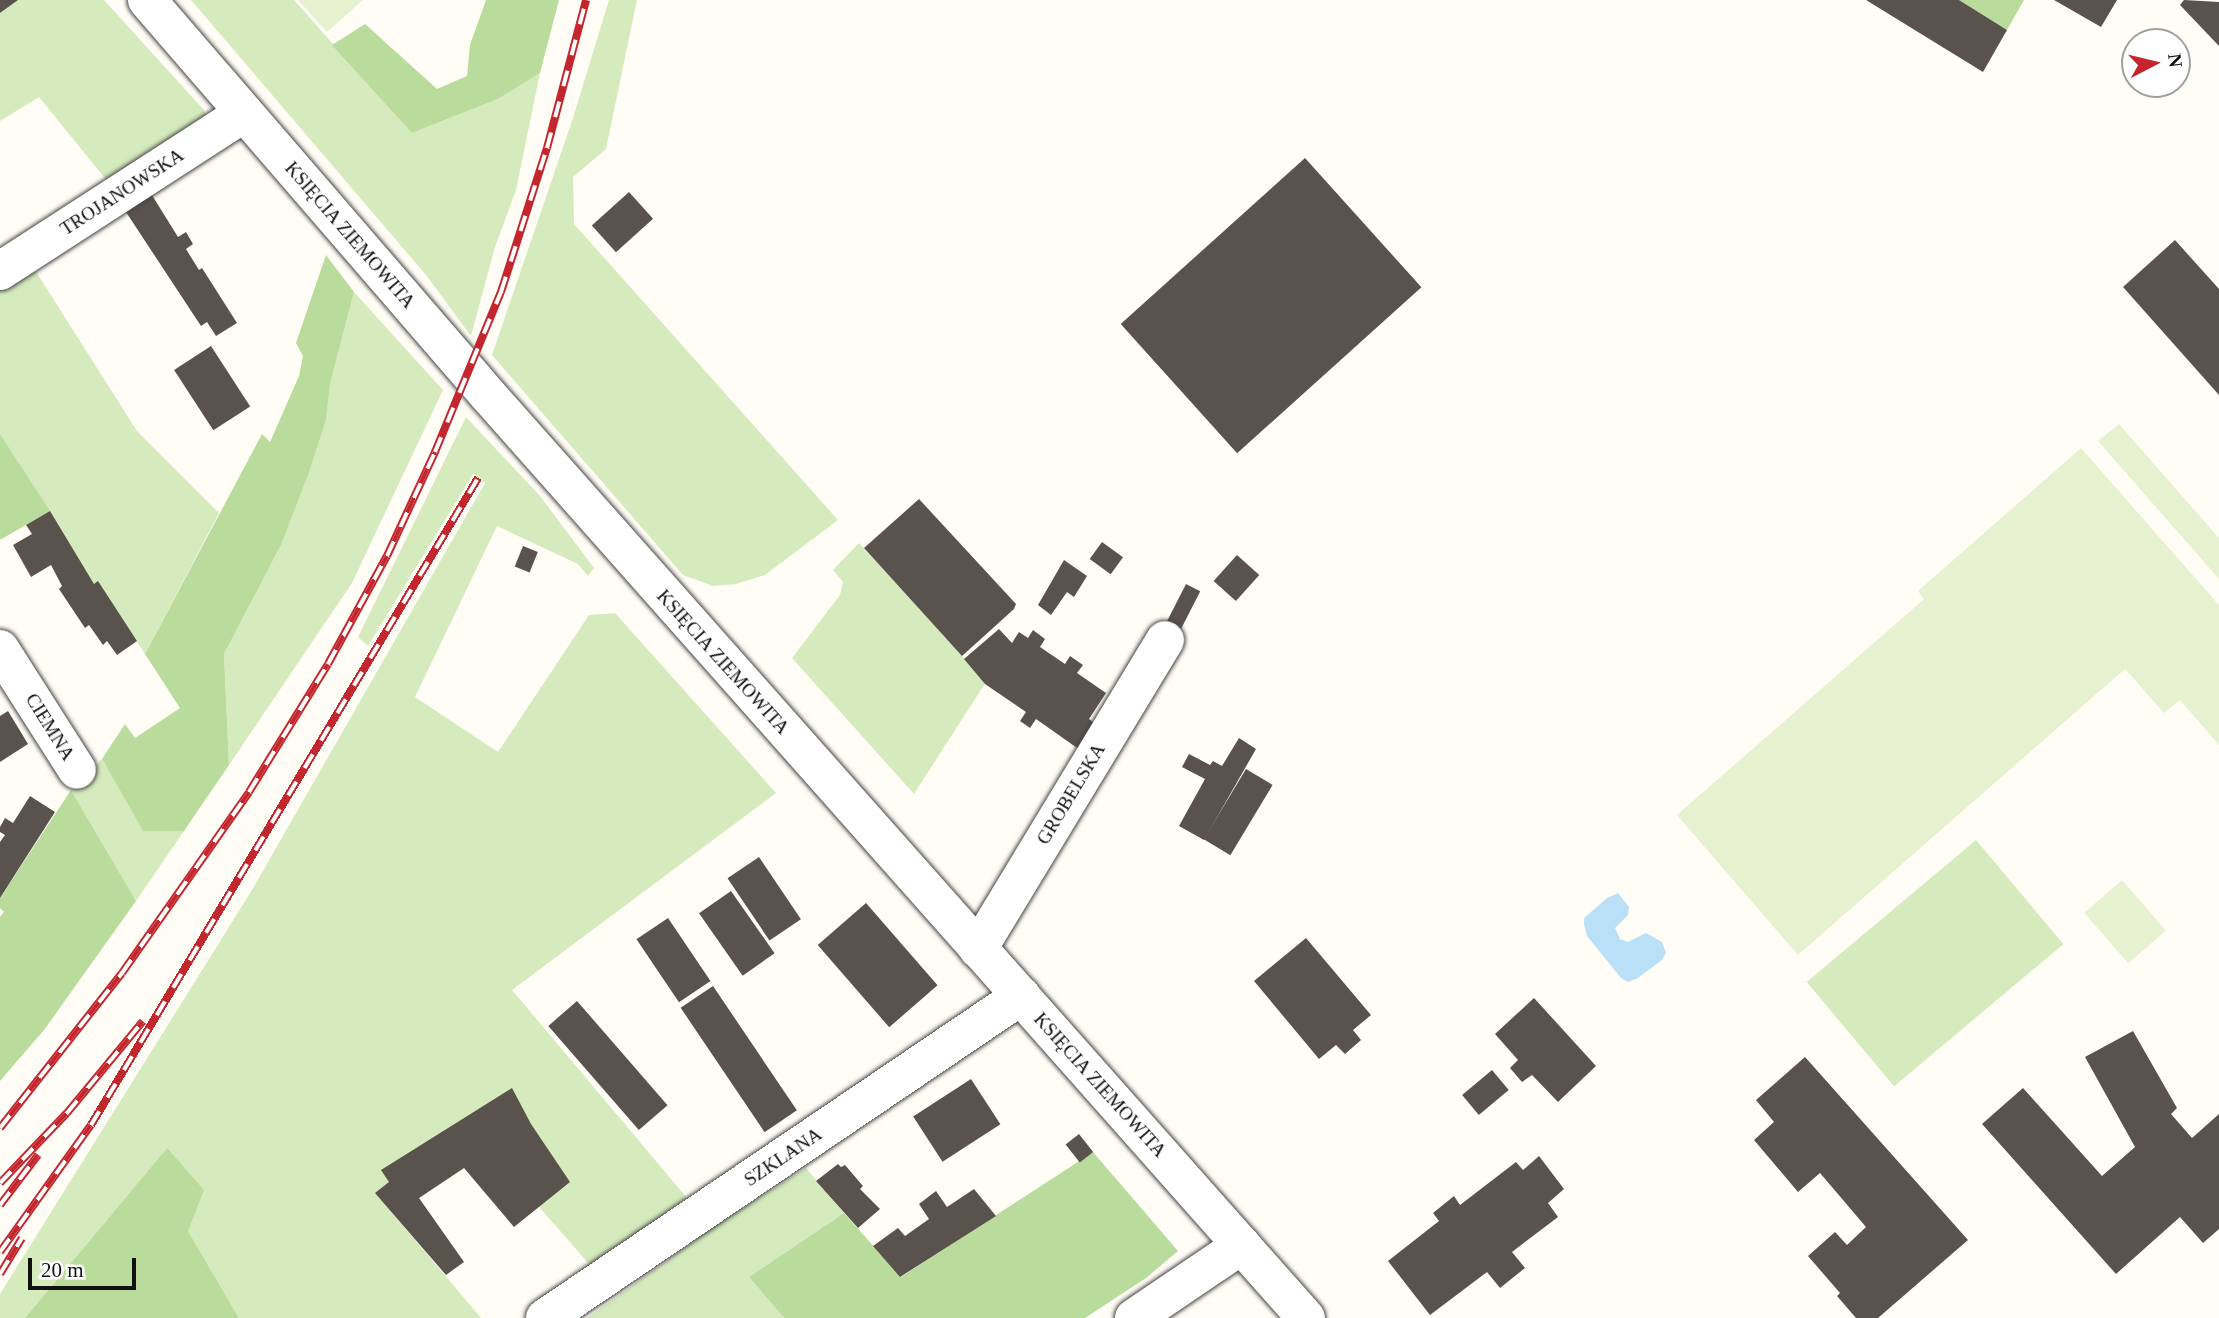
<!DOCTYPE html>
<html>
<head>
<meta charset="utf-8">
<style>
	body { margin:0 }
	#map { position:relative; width:2219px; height:1318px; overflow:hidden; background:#fffdf5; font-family:"Times New Roman",serif }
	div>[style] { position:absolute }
	.green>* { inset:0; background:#d5ebbd; transform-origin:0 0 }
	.forest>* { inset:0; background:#b9dc9c }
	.pitch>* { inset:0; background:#e6f2cf; transform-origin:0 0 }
	.water>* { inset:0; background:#b9e0f7 }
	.building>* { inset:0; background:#5a524d; transform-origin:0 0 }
	.roads { filter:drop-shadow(0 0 2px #444) drop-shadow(0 0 2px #444) }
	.minor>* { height:38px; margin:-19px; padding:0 19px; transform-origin:19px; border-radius:19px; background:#fff }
	.tertiary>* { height:38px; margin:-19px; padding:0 19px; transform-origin:19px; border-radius:19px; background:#fff }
	.rail>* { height:8px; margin-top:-4px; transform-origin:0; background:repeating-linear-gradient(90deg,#fff 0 16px,#c4262e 0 32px); box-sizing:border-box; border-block:2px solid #c4262e }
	span { translate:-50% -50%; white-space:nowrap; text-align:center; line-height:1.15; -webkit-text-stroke:7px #fff; paint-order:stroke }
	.street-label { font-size:19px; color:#111 }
	.north { position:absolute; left:2121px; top:28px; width:70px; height:70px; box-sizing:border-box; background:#fff; border:2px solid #a0a0a0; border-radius:50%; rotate:83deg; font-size:19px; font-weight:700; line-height:28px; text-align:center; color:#111 }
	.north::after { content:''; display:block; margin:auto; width:24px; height:32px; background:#c4262e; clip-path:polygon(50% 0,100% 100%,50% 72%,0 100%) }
	.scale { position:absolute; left:28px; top:1258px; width:108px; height:32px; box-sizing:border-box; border:4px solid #111; border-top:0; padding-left:9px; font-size:21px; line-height:24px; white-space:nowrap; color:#111; -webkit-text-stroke:5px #fff; paint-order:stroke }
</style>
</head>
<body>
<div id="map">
	<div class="green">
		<div style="clip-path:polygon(18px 0,104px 0,204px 110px,206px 116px,108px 182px,39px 97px,0 121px,0 13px)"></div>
		<div style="clip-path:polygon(191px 0,294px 0,412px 133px,498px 99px,540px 73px,516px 190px,495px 247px,471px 336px,426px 275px)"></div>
		<div style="clip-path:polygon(609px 0,637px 0,606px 149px,573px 177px,574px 224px,838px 520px,765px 575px,736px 584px,713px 586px,683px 575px,492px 355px,573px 118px)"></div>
		<div style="clip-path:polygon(33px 267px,137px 431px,219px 513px,145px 654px,98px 582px,94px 584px,0 434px,0 288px)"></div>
		<div style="clip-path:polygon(354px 292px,443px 390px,352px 583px,229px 765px,224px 654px,281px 545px,326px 420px,329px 383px)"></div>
		<div style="clip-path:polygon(466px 417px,540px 496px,594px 568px,588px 576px,578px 564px,497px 526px,415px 697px,498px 752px,589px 615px,615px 613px,776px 793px,512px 990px,687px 1198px,590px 1265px,490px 1151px,394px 1215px,481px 1318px,239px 1318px,188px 1231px,167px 1148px,25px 1318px,0 1318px,0 1294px,252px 890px,485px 483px,473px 474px,368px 646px,358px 637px)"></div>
		<div style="clip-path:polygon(859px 543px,986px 682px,914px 794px,792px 658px,840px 595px,843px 582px,833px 570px)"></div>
		<div style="clip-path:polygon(102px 759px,143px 831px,184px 831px,136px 901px,71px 790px)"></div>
		<div style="left:1976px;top:840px;width:136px;height:221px;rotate:50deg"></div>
		<div style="clip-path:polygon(806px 1168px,844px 1213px,749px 1277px,784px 1318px,587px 1318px,713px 1228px)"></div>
	</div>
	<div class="forest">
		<div style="clip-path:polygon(486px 0,559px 0,540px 73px,498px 99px,412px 133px,332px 45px,365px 24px,437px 89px,467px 76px,470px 45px)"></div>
		<div style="clip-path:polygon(1959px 0,2024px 0,2007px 30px)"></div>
		<div style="clip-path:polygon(326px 255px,354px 292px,330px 383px,326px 420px,309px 472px,281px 545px,224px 654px,229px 765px,184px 831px,143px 831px,102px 759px,125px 724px,135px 738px,180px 708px,145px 654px,262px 434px,270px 442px,299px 376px,303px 356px,296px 343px)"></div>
		<div style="clip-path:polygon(0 434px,50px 511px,0 540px)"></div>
		<div style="clip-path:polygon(71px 790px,136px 901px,44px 1030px,0 1081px,0 917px,4px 912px,0 908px,0 898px)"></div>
		<div style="clip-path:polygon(167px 1148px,204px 1190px,188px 1231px,239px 1318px,25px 1318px)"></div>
		<div style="clip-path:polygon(1093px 1152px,1178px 1251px,1146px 1278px,1085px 1318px,784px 1318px,749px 1277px,844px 1213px,901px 1277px)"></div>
	</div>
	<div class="pitch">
		<div style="clip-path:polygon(298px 0,363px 0,327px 32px)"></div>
		<div style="clip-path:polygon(2119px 424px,2219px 538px,2219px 579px,2098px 441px)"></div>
		<div style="clip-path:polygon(2081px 448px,2219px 605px,2219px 745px,2180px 700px,2164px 713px,2125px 669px,1798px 955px,1677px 815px,1924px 599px,1918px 591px)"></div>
		<div style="left:2122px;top:880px;width:67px;height:50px;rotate:49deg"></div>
	</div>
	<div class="water">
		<div style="clip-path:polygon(1618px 893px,1629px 907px,1628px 915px,1615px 928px,1620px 939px,1628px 942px,1646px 933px,1662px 942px,1666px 953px,1662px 960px,1638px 978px,1628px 982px,1621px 978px,1587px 936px,1584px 924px,1584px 918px,1607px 898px)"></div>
	</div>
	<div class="building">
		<div style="clip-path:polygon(0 0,18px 0,0 13px)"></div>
		<div style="clip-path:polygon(1866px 0,1959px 0,2007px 30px,1983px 72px)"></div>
		<div style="clip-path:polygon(2054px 0,2117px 0,2101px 27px)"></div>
		<div style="clip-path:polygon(2184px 0,2219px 2px,2219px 46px,2180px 5px)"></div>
		<div style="left:1305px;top:158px;width:174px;height:248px;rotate:48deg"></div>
		<div style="clip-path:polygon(150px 192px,178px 237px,186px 232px,193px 244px,186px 249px,199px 270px,202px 268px,237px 323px,216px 336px,207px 322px,201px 326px,124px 209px)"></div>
		<div style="left:629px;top:192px;width:36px;height:50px;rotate:48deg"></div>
		<div style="clip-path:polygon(2175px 240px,2219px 289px,2219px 395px,2123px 287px)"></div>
		<div style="left:211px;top:346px;width:72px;height:44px;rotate:57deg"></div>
		<div style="clip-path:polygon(919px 499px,1016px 604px,1014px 609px,962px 656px,864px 548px)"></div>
		<div style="clip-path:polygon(50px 511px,94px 584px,98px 581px,137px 641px,117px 655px,107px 641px,103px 645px,89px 625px,85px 628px,59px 589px,62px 586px,51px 565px,31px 577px,13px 545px,32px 534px,26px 525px)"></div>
		<div style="left:1102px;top:542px;width:26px;height:21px;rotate:36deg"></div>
		<div style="left:523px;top:546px;width:16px;height:22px;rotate:22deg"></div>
		<div style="left:1237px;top:555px;width:30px;height:35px;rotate:42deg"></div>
		<div style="clip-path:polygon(1064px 560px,1087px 576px,1074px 597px,1067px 592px,1051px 615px,1038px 605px)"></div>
		<div style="left:1186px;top:584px;width:16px;height:48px;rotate:27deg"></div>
		<div style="clip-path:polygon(999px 629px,1012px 643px,1019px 632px,1028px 638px,1033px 630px,1045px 639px,1040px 647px,1065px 664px,1070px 656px,1083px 665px,1077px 673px,1106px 693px,1089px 719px,1097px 725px,1080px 750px,1036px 719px,1030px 728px,1020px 721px,1026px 712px,985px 684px,964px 659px)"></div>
		<div style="clip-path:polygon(8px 711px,28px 744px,0 762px,0 716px)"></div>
		<div style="clip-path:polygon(1239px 738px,1256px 749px,1204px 840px,1179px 826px,1205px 779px,1182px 767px,1189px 754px,1210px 765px,1213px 761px,1222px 766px)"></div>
		<div style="left:1246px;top:769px;width:31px;height:82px;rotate:31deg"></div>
		<div style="clip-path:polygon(30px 796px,55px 812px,0 898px,0 842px,5px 835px,0 832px,0 827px,5px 818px,13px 823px)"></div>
		<div style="left:759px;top:857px;width:75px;height:38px;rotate:56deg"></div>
		<div style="left:731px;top:891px;width:76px;height:39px;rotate:55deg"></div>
		<div style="left:866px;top:903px;width:109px;height:64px;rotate:49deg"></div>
		<div style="left:668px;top:918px;width:76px;height:38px;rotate:56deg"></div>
		<div style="clip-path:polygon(1306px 938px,1371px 1015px,1353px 1030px,1361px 1040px,1345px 1054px,1336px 1045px,1319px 1059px,1254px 981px)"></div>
		<div style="left:713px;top:986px;width:150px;height:39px;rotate:56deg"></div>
		<div style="clip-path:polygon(1534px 998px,1596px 1066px,1558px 1102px,1532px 1075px,1522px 1082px,1510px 1068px,1518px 1060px,1495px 1034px)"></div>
		<div style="left:577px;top:1001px;width:138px;height:38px;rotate:49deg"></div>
		<div style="clip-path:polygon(2133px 1031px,2177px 1108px,2171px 1114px,2192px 1138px,2219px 1114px,2219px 1229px,2203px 1243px,2180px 1217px,2116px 1274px,1982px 1124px,2023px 1088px,2102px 1176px,2135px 1147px,2085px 1057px)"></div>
		<div style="clip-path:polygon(1805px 1057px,1968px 1240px,1878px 1318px,1856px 1318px,1837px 1296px,1840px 1293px,1808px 1256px,1835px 1232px,1847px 1245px,1866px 1227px,1820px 1173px,1798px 1192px,1754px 1140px,1774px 1122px,1756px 1100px)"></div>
		<div style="left:1492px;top:1070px;width:26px;height:39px;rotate:50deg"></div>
		<div style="left:971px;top:1079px;width:54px;height:69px;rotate:57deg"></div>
		<div style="clip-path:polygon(512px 1088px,531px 1124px,570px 1182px,514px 1227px,464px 1168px,419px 1198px,464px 1262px,446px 1275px,375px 1193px,389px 1182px,381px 1170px)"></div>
		<div style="left:1079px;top:1134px;width:23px;height:17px;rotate:52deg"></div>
		<div style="clip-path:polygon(1539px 1156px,1564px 1189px,1548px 1203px,1558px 1217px,1512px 1252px,1525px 1268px,1500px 1288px,1487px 1272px,1430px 1315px,1388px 1261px,1439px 1221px,1433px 1213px,1454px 1196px,1460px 1205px,1516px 1162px,1523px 1170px)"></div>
		<div style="clip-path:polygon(838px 1164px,841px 1167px,845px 1165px,863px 1186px,860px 1189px,880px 1209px,858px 1228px,816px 1181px)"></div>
		<div style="clip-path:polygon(974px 1189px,996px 1216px,900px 1277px,873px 1246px,898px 1228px,905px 1236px,929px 1219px,919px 1204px,936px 1191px,947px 1207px)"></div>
	</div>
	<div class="roads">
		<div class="minor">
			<div style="left:0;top:271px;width:291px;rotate:-32.9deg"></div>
			<div style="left:0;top:649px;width:143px;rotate:57.5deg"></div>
			<div style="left:978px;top:949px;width:361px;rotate:-58.8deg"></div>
			<div style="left:545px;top:1318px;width:575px;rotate:-34.08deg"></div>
			<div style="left:1134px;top:1318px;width:130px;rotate:-34.1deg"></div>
		</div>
		<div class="tertiary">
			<div style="left:147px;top:0;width:522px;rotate:49.2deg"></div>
			<div style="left:488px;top:395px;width:1233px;rotate:48.45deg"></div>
		</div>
	</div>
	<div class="rail">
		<div style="left:0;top:1128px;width:197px;rotate:-51.8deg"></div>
		<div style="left:122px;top:973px;width:221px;rotate:-54.9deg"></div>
		<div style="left:249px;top:792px;width:150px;rotate:-58.3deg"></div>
		<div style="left:328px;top:664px;width:123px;rotate:-61.4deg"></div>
		<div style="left:387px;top:556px;width:115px;rotate:-65.2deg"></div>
		<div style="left:435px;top:452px;width:173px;rotate:-67.6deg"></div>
		<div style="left:501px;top:292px;width:151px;rotate:-72.3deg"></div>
		<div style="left:547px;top:148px;width:153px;rotate:-75.2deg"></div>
		<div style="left:0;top:1183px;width:97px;rotate:-46.3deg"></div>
		<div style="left:67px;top:1113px;width:119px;rotate:-50.4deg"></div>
		<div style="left:0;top:1205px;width:63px;rotate:-52.8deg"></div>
		<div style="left:0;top:1252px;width:156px;rotate:-54.4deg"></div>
		<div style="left:91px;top:1125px;width:754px;rotate:-59.11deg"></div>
		<div style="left:0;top:1274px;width:42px;rotate:-58.6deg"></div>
	</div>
	<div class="street-label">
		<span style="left:122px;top:192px;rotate:-33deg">TROJANOWSKA</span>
		<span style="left:350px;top:235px;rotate:49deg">KSIĘCIA ZIEMOWITA</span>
		<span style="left:723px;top:662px;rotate:48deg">KSIĘCIA ZIEMOWITA</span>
		<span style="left:50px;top:727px;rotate:58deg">CIEMNA</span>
		<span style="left:1071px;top:794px;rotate:-59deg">GROBELSKA</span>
		<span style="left:1100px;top:1085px;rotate:48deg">KSIĘCIA ZIEMOWITA</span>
		<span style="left:783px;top:1157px;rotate:-34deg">SZKLANA</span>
	</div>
	<div class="north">N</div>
	<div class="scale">20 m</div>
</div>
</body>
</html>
